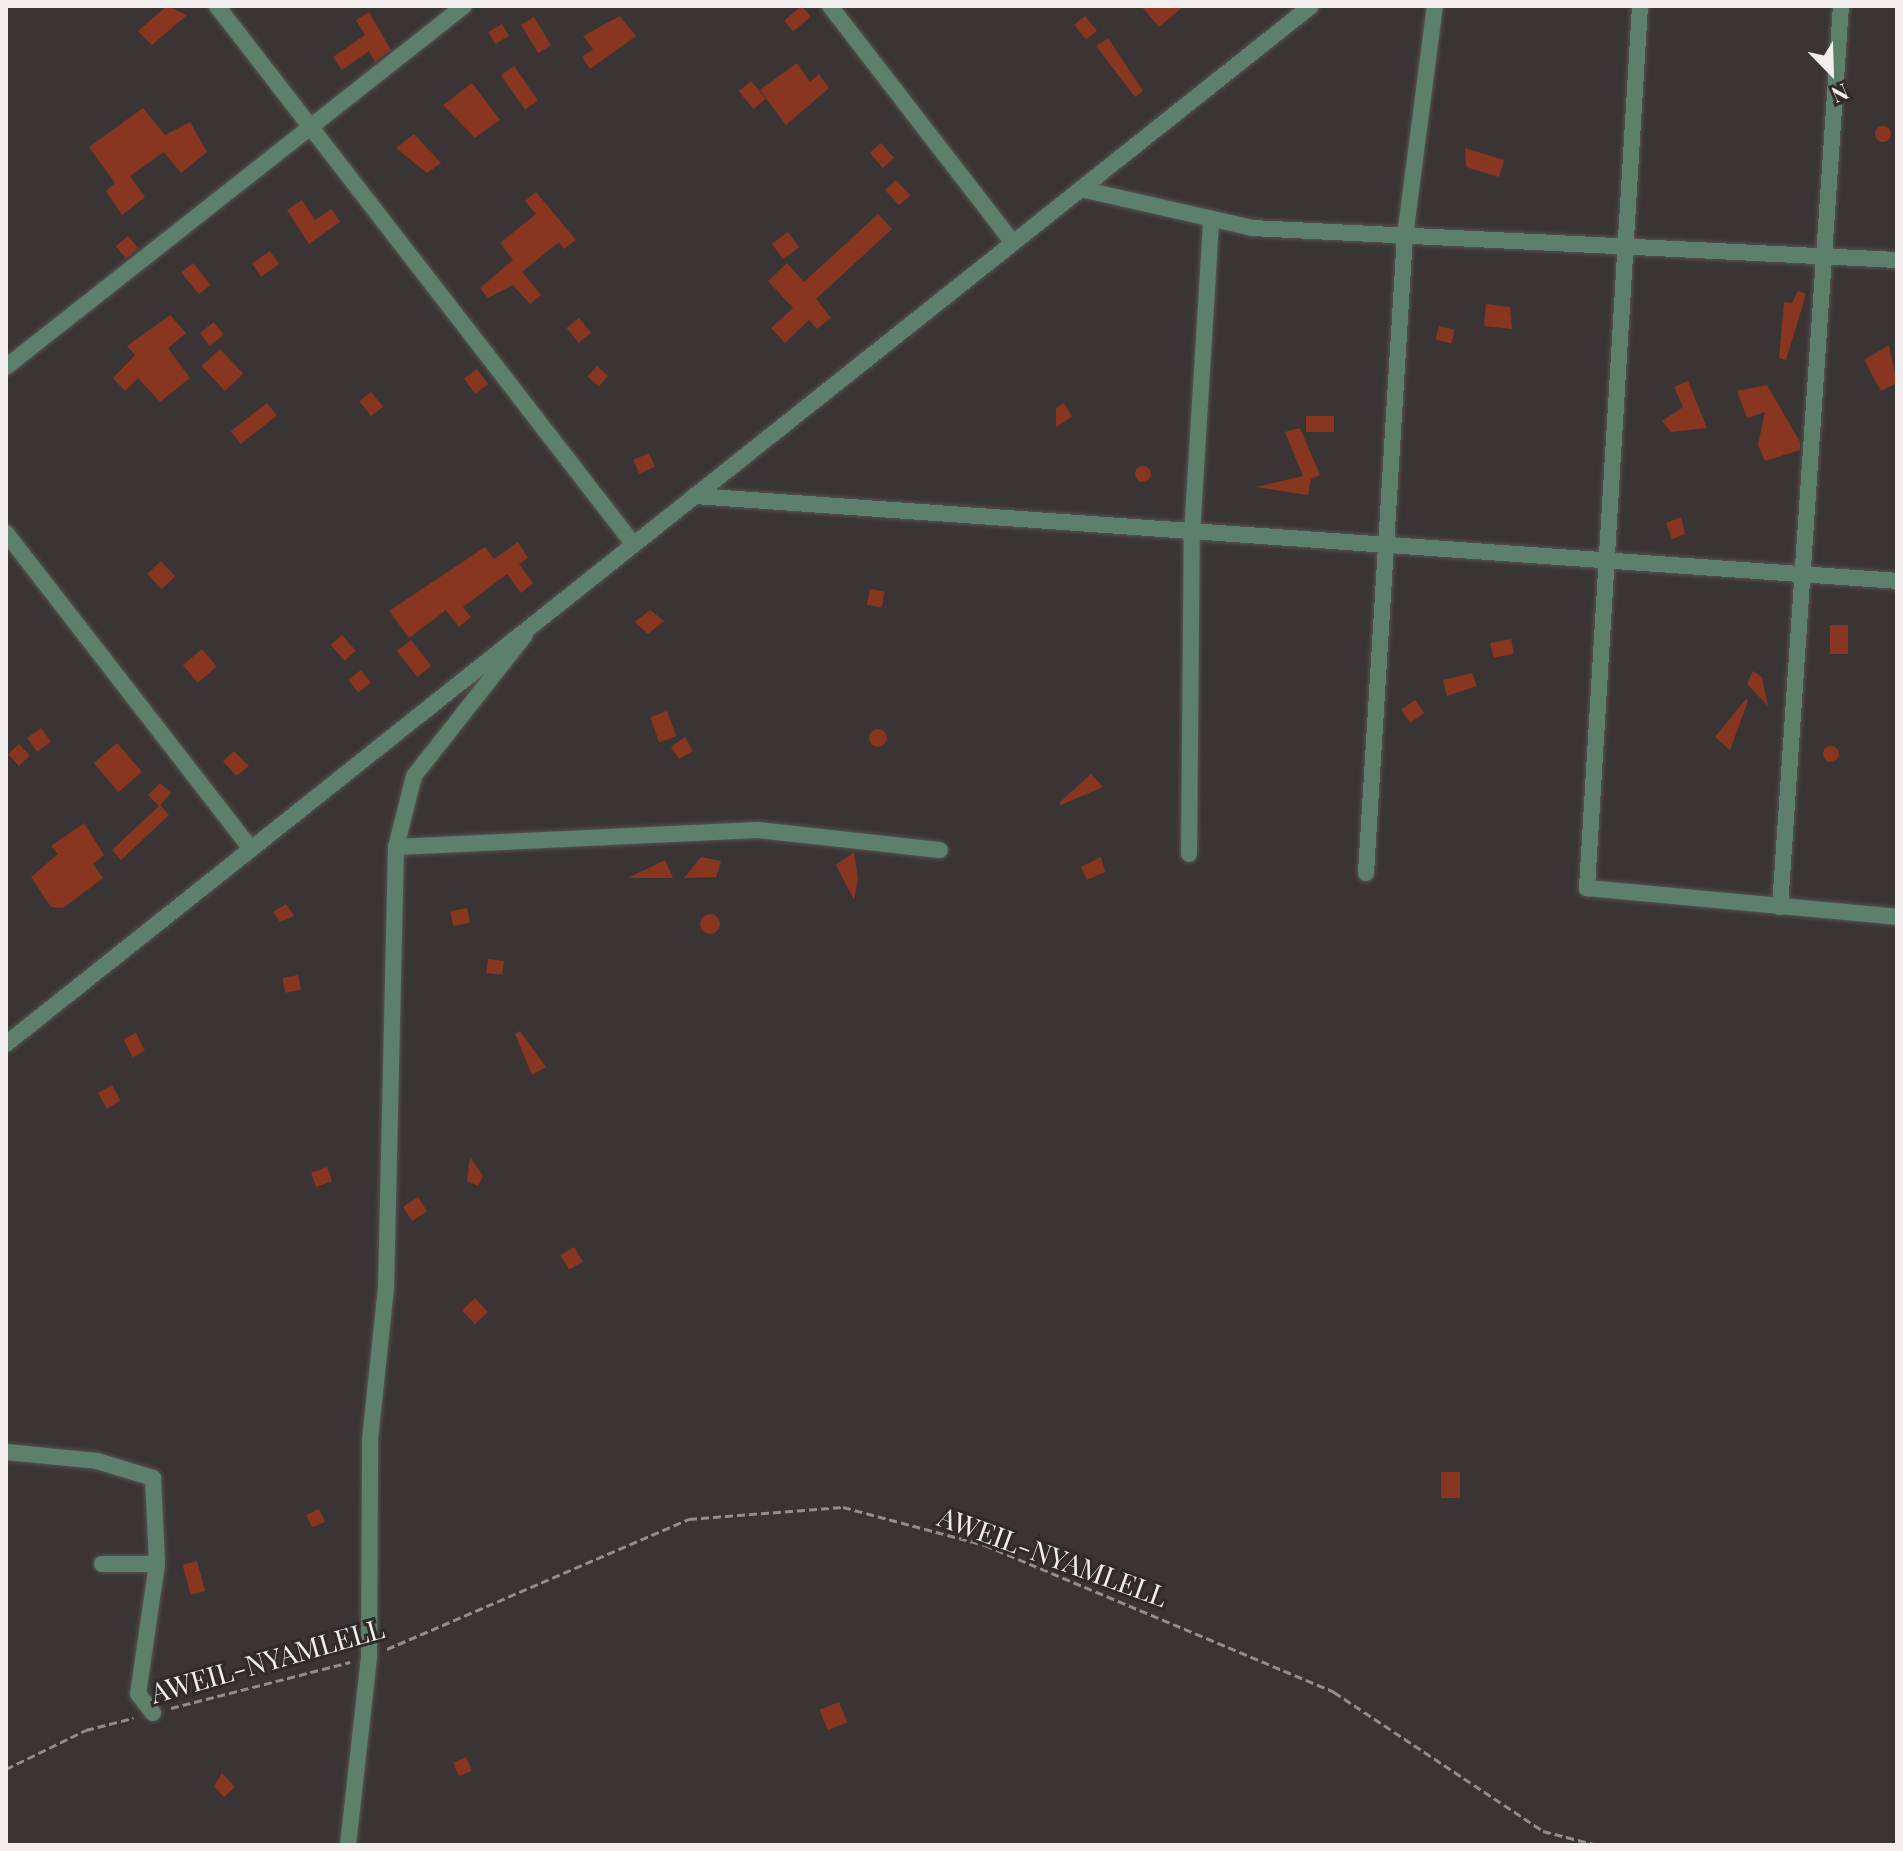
<!DOCTYPE html>
<html>
<head>
<meta charset="utf-8">
<style>
	body { margin:0 }
	#map { position:relative; width:1903px; height:1851px; overflow:hidden; background:#3a3534; font-family:"Playfair Display",serif }
	div>[style] { position:absolute }
	.building>* { inset:0; background:#88361f; transform-origin:0 0 }
	.round { border-radius:50% }
	.path>* { height:3px; margin-top:-1.5px; transform-origin:0; background:repeating-linear-gradient(90deg,#928d8c 0 8px,transparent 0 12px) }
	.roads { filter:drop-shadow(0 0 2px #575352) drop-shadow(0 0 2px #575352) }
	.minor>* { height:16px; margin:-8px; padding:0 8px; transform-origin:8px; border-radius:8px; background:#5c806b }
	.tertiary>* { height:16px; margin:-8px; padding:0 8px; transform-origin:8px; border-radius:8px; background:#5c806b }
	span { translate:-50% -50%; white-space:nowrap; text-align:center; line-height:1.15; -webkit-text-stroke:6px #302b2a; paint-order:stroke }
	.street-label { font-size:28px; color:#f2eeed }
	.frame { position:absolute; inset:0; border:8px solid #f2eeed; pointer-events:none }
	.north { position:absolute; left:1791px; top:32px; width:80px; height:80px; -webkit-text-stroke:6px #302b2a; paint-order:stroke; rotate:157deg; font-size:22px; font-weight:700; line-height:32px; text-align:center; color:#f2eeed }
	.north::after { content:''; display:block; margin:auto; width:28px; height:36px; background:#f2eeed; clip-path:polygon(50% 0,100% 100%,50% 72%,0 100%) }
</style>
</head>
<body>
<div id="map">
	<div class="building">
		<div style="clip-path:polygon(167px 6px,187px 15px,152px 45px,138px 31px)"></div>
		<div style="left:802px;top:6px;width:14px;height:23px;rotate:51deg"></div>
		<div style="clip-path:polygon(1141px 6px,1184px 6px,1159px 27px)"></div>
		<div style="clip-path:polygon(369px 12px,391px 50px,375px 62px,369px 51px,342px 70px,333px 57px,365px 35px,356px 20px)"></div>
		<div style="clip-path:polygon(620px 16px,636px 36px,590px 69px,582px 57px,593px 49px,583px 36px)"></div>
		<div style="left:1085px;top:16px;width:19px;height:14px;rotate:51deg"></div>
		<div style="left:534px;top:17px;width:33px;height:15px;rotate:59deg"></div>
		<div style="left:502px;top:24px;width:14px;height:16px;rotate:60deg"></div>
		<div style="clip-path:polygon(1108px 38px,1143px 91px,1135px 97px,1096px 46px)"></div>
		<div style="clip-path:polygon(797px 63px,810px 82px,819px 74px,829px 88px,786px 125px,760px 90px)"></div>
		<div style="left:514px;top:66px;width:42px;height:16px;rotate:55deg"></div>
		<div style="left:751px;top:81px;width:23px;height:16px;rotate:50deg"></div>
		<div style="clip-path:polygon(472px 83px,500px 120px,475px 138px,443px 105px)"></div>
		<div style="clip-path:polygon(143px 108px,165px 135px,190px 122px,207px 152px,181px 173px,164px 152px,130px 176px,145px 197px,122px 215px,106px 191px,115px 183px,89px 147px)"></div>
		<div class="round" style="left:1875px;top:126px;width:16px;height:16px"></div>
		<div style="clip-path:polygon(414px 134px,441px 163px,427px 173px,396px 148px)"></div>
		<div style="left:881px;top:143px;width:20px;height:15px;rotate:49deg"></div>
		<div style="clip-path:polygon(1465px 148px,1504px 160px,1499px 177px,1466px 167px)"></div>
		<div style="left:896px;top:180px;width:21px;height:15px;rotate:47deg"></div>
		<div style="clip-path:polygon(536px 192px,576px 240px,564px 249px,559px 242px,522px 272px,541px 295px,530px 304px,513px 285px,488px 298px,480px 288px,513px 260px,500px 243px,536px 214px,525px 201px)"></div>
		<div style="clip-path:polygon(302px 200px,315px 220px,332px 209px,340px 222px,309px 244px,287px 210px)"></div>
		<div style="clip-path:polygon(878px 214px,892px 229px,816px 299px,831px 318px,817px 329px,809px 320px,785px 343px,771px 328px,793px 308px,768px 281px,787px 263px,804px 282px)"></div>
		<div style="left:788px;top:232px;width:19px;height:20px;rotate:54deg"></div>
		<div style="left:128px;top:236px;width:16px;height:16px;rotate:50deg"></div>
		<div style="left:270px;top:251px;width:16px;height:22px;rotate:55deg"></div>
		<div style="left:193px;top:263px;width:28px;height:15px;rotate:51deg"></div>
		<div style="clip-path:polygon(1798px 291px,1806px 294px,1786px 360px,1779px 358px,1784px 302px,1792px 303px)"></div>
		<div style="clip-path:polygon(1486px 304px,1510px 307px,1512px 329px,1484px 326px)"></div>
		<div style="clip-path:polygon(170px 315px,186px 333px,168px 348px,190px 378px,160px 402px,138px 378px,125px 391px,113px 378px,135px 355px,127px 346px)"></div>
		<div style="left:579px;top:318px;width:19px;height:16px;rotate:51deg"></div>
		<div style="left:214px;top:322px;width:16px;height:18px;rotate:52deg"></div>
		<div style="left:1439px;top:326px;width:16px;height:14px;rotate:14deg"></div>
		<div style="clip-path:polygon(1889px 345px,1897px 383px,1881px 391px,1864px 360px)"></div>
		<div style="left:220px;top:349px;width:34px;height:25px;rotate:47deg"></div>
		<div style="left:597px;top:366px;width:15px;height:14px;rotate:42deg"></div>
		<div style="left:477px;top:369px;width:19px;height:16px;rotate:54deg"></div>
		<div style="clip-path:polygon(1688px 381px,1707px 428px,1671px 432px,1662px 421px,1683px 407px,1674px 387px)"></div>
		<div style="clip-path:polygon(1767px 385px,1800px 442px,1800px 450px,1765px 461px,1758px 445px,1765px 412px,1747px 418px,1737px 391px)"></div>
		<div style="left:371px;top:392px;width:19px;height:15px;rotate:51deg"></div>
		<div style="left:267px;top:403px;width:16px;height:46px;rotate:52deg"></div>
		<div style="clip-path:polygon(1064px 403px,1072px 417px,1056px 427px,1056px 408px)"></div>
		<div style="left:1306px;top:416px;width:28px;height:16px"></div>
		<div style="clip-path:polygon(1300px 428px,1320px 475px,1311px 479px,1308px 495px,1256px 487px,1303px 476px,1285px 432px)"></div>
		<div style="left:649px;top:453px;width:15px;height:17px;rotate:67deg"></div>
		<div class="round" style="left:1135px;top:466px;width:16px;height:16px"></div>
		<div style="clip-path:polygon(1681px 517px,1685px 534px,1672px 539px,1666px 523px)"></div>
		<div style="clip-path:polygon(518px 542px,528px 558px,519px 564px,533px 583px,521px 593px,507px 574px,463px 607px,471px 617px,459px 627px,446px 610px,409px 638px,389px 611px,485px 547px,494px 559px)"></div>
		<div style="left:161px;top:561px;width:21px;height:19px;rotate:47deg"></div>
		<div style="left:870px;top:589px;width:15px;height:16px;rotate:11deg"></div>
		<div style="clip-path:polygon(650px 610px,664px 621px,648px 634px,635px 622px)"></div>
		<div style="left:1830px;top:625px;width:18px;height:29px"></div>
		<div style="left:342px;top:635px;width:21px;height:15px;rotate:49deg"></div>
		<div style="left:1511px;top:639px;width:15px;height:21px;rotate:79deg"></div>
		<div style="left:411px;top:640px;width:33px;height:18px;rotate:52deg"></div>
		<div style="left:202px;top:649px;width:23px;height:25px;rotate:50deg"></div>
		<div style="left:361px;top:670px;width:16px;height:16px;rotate:52deg"></div>
		<div style="clip-path:polygon(1753px 671px,1762px 677px,1768px 706px,1747px 684px)"></div>
		<div style="clip-path:polygon(1472px 673px,1477px 686px,1447px 696px,1443px 680px)"></div>
		<div style="clip-path:polygon(1746px 699px,1748px 701px,1730px 750px,1715px 737px)"></div>
		<div style="left:1415px;top:700px;width:16px;height:17px;rotate:55deg"></div>
		<div style="left:667px;top:711px;width:27px;height:18px;rotate:70deg"></div>
		<div style="left:41px;top:728px;width:17px;height:17px;rotate:54deg"></div>
		<div class="round" style="left:869px;top:729px;width:18px;height:18px"></div>
		<div style="clip-path:polygon(685px 737px,693px 751px,679px 759px,671px 747px)"></div>
		<div style="left:117px;top:743px;width:38px;height:31px;rotate:49deg"></div>
		<div style="left:19px;top:744px;width:16px;height:15px;rotate:47deg"></div>
		<div class="round" style="left:1823px;top:746px;width:16px;height:16px"></div>
		<div style="clip-path:polygon(234px 751px,249px 766px,236px 776px,223px 761px)"></div>
		<div style="clip-path:polygon(1091px 774px,1103px 787px,1061px 805px,1059px 803px)"></div>
		<div style="clip-path:polygon(160px 783px,171px 793px,160px 805px,169px 815px,121px 860px,112px 850px,159px 806px,148px 795px)"></div>
		<div style="clip-path:polygon(84px 823px,104px 855px,93px 864px,103px 878px,63px 908px,51px 907px,31px 877px,58px 854px,51px 846px)"></div>
		<div style="clip-path:polygon(854px 852px,858px 879px,854px 900px,836px 865px)"></div>
		<div style="clip-path:polygon(701px 857px,721px 861px,716px 877px,684px 878px)"></div>
		<div style="clip-path:polygon(1101px 857px,1105px 872px,1087px 880px,1081px 867px)"></div>
		<div style="clip-path:polygon(665px 860px,673px 878px,628px 878px)"></div>
		<div style="clip-path:polygon(286px 904px,294px 916px,280px 922px,273px 912px)"></div>
		<div style="left:467px;top:908px;width:15px;height:17px;rotate:79deg"></div>
		<div class="round" style="left:700px;top:914px;width:20px;height:20px"></div>
		<div style="left:488px;top:959px;width:16px;height:14px;rotate:7deg"></div>
		<div style="left:298px;top:975px;width:15px;height:16px;rotate:79deg"></div>
		<div style="clip-path:polygon(520px 1031px,546px 1067px,532px 1075px,515px 1034px)"></div>
		<div style="left:136px;top:1033px;width:20px;height:14px;rotate:63deg"></div>
		<div style="left:112px;top:1085px;width:18px;height:16px;rotate:61deg"></div>
		<div style="clip-path:polygon(470px 1157px,483px 1176px,478px 1186px,467px 1181px)"></div>
		<div style="left:327px;top:1167px;width:15px;height:17px;rotate:70deg"></div>
		<div style="left:418px;top:1197px;width:17px;height:18px;rotate:57deg"></div>
		<div style="left:574px;top:1247px;width:17px;height:16px;rotate:59deg"></div>
		<div style="left:475px;top:1298px;width:19px;height:18px;rotate:47deg"></div>
		<div style="left:1441px;top:1472px;width:19px;height:26px"></div>
		<div style="left:319px;top:1509px;width:14px;height:14px;rotate:65deg"></div>
		<div style="left:197px;top:1561px;width:31px;height:15px;rotate:75deg"></div>
		<div style="left:839px;top:1702px;width:22px;height:21px;rotate:68deg"></div>
		<div style="left:466px;top:1757px;width:15px;height:14px;rotate:67deg"></div>
		<div style="clip-path:polygon(222px 1773px,235px 1787px,224px 1797px,214px 1786px)"></div>
	</div>
	<div class="path">
		<div style="left:387px;top:1649px;width:329px;rotate:-23.3deg"></div>
		<div style="left:689px;top:1519px;width:154px;rotate:-4.5deg"></div>
		<div style="left:843px;top:1507px;width:147px;rotate:15deg"></div>
		<div style="left:985px;top:1545px;width:379px;rotate:22.8deg"></div>
		<div style="left:1334px;top:1692px;width:251px;rotate:33.6deg"></div>
		<div style="left:1543px;top:1831px;width:56px;rotate:14.5deg"></div>
		<div style="left:171px;top:1708px;width:185px;rotate:-14.4deg"></div>
		<div style="left:6px;top:1769px;width:89px;rotate:-26deg"></div>
		<div style="left:86px;top:1730px;width:49px;rotate:-14.3deg"></div>
	</div>
	<div class="roads">
		<div class="minor">
			<div style="left:217px;top:6px;width:681px;rotate:52.27deg"></div>
			<div style="left:830px;top:6px;width:299px;rotate:52.3deg"></div>
			<div style="left:1640px;top:6px;width:884px;rotate:93.44deg"></div>
			<div style="left:1587px;top:888px;width:311px;rotate:5.3deg"></div>
			<div style="left:1081px;top:189px;width:175px;rotate:12.8deg"></div>
			<div style="left:1252px;top:228px;width:646px;rotate:2.84deg"></div>
			<div style="left:6px;top:367px;width:583px;rotate:-38.25deg"></div>
			<div style="left:695px;top:496px;width:1205px;rotate:4.04deg"></div>
			<div style="left:6px;top:533px;width:400px;rotate:52.2deg"></div>
			<div style="left:525px;top:635px;width:179px;rotate:128.2deg"></div>
			<div style="left:414px;top:776px;width:73px;rotate:104.2deg"></div>
			<div style="left:396px;top:847px;width:362px;rotate:-2.7deg"></div>
			<div style="left:758px;top:830px;width:183px;rotate:6.3deg"></div>
			<div style="left:1189px;top:854px;width:320px;rotate:-89.5deg"></div>
			<div style="left:1192px;top:534px;width:316px;rotate:-86.5deg"></div>
			<div style="left:1366px;top:873px;width:638px;rotate:-86.5deg"></div>
			<div style="left:1405px;top:236px;width:232px;rotate:-82.6deg"></div>
			<div style="left:1780px;top:907px;width:903px;rotate:-86.13deg"></div>
			<div style="left:6px;top:1452px;width:91px;rotate:5.6deg"></div>
			<div style="left:97px;top:1461px;width:59px;rotate:16.9deg"></div>
			<div style="left:153px;top:1478px;width:86px;rotate:87.3deg"></div>
			<div style="left:157px;top:1564px;width:55px;rotate:180deg"></div>
			<div style="left:153px;top:1713px;width:24px;rotate:-128deg"></div>
			<div style="left:138px;top:1694px;width:131px;rotate:-81.7deg"></div>
			<div style="left:348px;top:1845px;width:189px;rotate:-83.6deg"></div>
			<div style="left:369px;top:1657px;width:217px;rotate:-89.7deg"></div>
			<div style="left:370px;top:1440px;width:153px;rotate:-84deg"></div>
			<div style="left:386px;top:1288px;width:441px;rotate:-88.7deg"></div>
		</div>
		<div class="tertiary">
			<div style="left:6px;top:1044px;width:1667px;rotate:-38.5deg"></div>
		</div>
	</div>
	<div class="street-label">
		<span style="left:1053px;top:1556px;rotate:20deg">AWEIL-NYAMLELL</span>
		<span style="left:267px;top:1660px;rotate:-16deg">AWEIL-NYAMLELL</span>
	</div>
	<div class="frame"></div>
	<div class="north">N</div>
</div>
</body>
</html>
